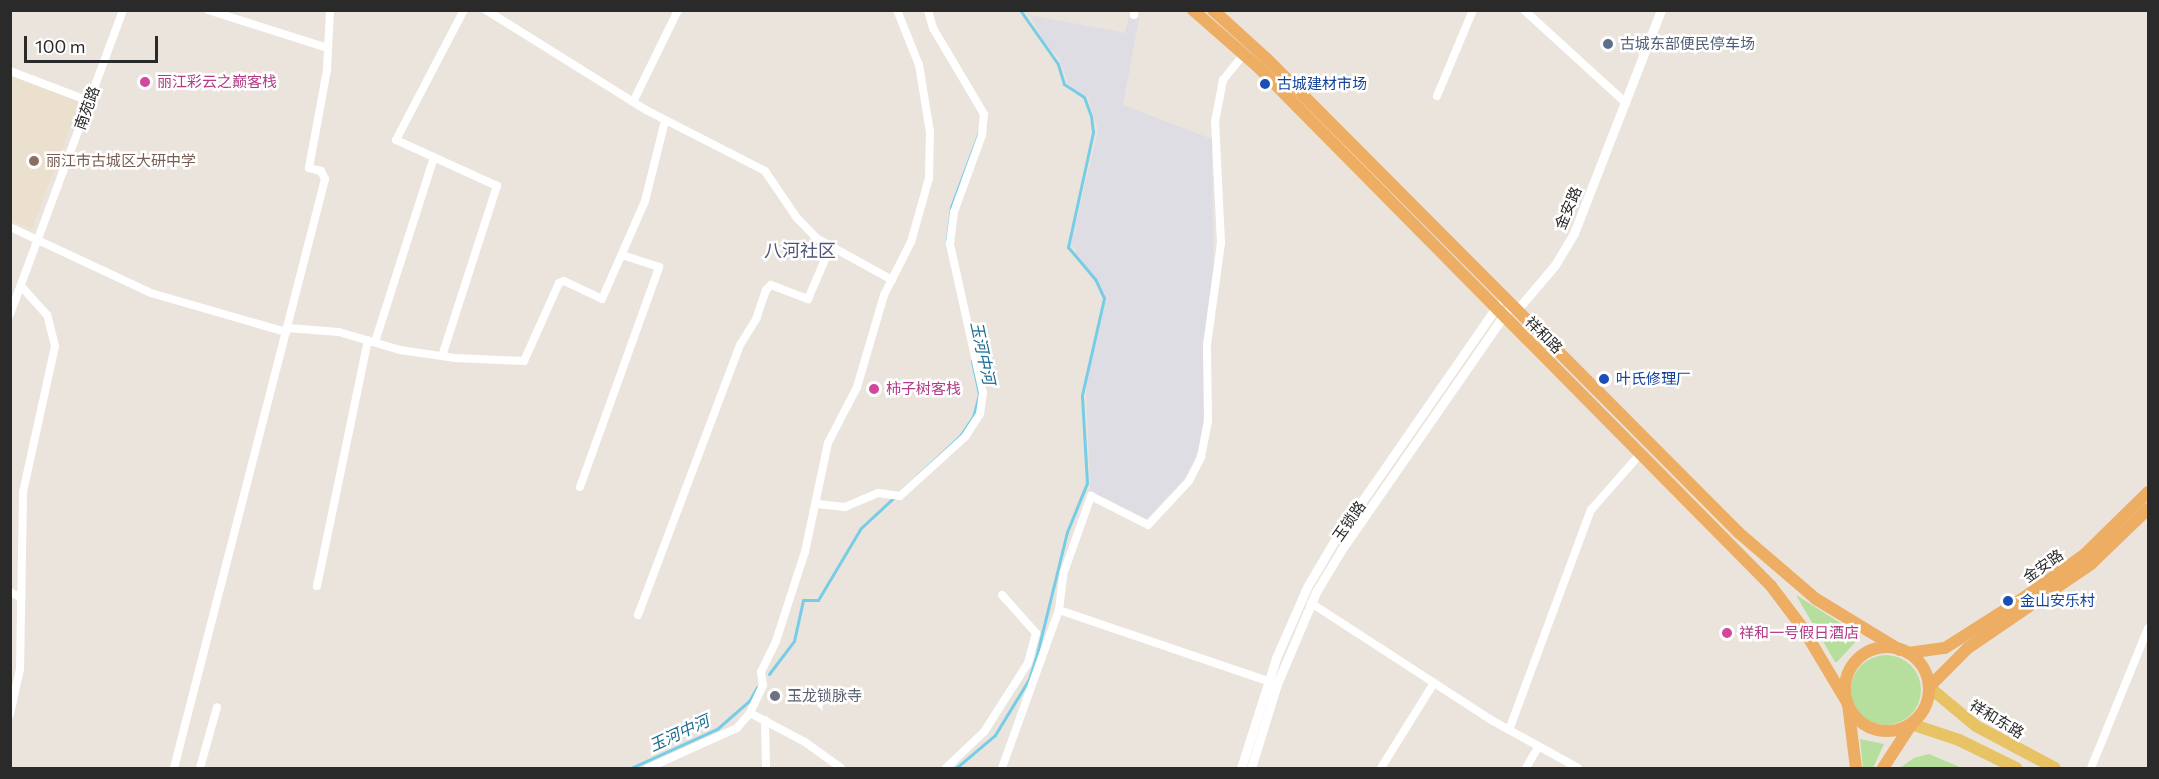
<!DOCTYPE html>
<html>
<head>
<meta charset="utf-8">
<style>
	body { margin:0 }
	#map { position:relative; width:2159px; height:779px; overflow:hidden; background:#ebe4dd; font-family:Commissioner,"Noto Sans SC",sans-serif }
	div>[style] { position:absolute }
	.industrial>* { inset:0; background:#dfdde4 }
	.education>* { inset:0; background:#ebe0cd }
	.green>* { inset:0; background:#b6de9d }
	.round { border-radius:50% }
	.stream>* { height:3px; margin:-1.5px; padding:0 1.5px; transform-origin:1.5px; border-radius:1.5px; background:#77cde6 }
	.minor>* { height:8px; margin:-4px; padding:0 4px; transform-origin:4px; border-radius:4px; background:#fff }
	.tertiary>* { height:9px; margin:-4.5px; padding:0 4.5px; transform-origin:4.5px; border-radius:4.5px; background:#fff }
	.primary>* { height:12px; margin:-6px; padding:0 6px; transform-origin:6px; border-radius:6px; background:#e7c366 }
	.trunk>* { height:12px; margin:-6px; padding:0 6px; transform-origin:6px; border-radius:6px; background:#edae63 }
	.trunk>.ring { margin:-6px; padding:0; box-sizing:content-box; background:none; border:12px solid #edae63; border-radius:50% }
	.dots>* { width:16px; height:16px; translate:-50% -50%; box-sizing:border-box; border:3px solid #fff; border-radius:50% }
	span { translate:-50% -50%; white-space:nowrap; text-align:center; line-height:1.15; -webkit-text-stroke:5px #fff; paint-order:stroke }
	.service-label { font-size:15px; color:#4e5e75 }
	.left { translate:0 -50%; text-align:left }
	.hotel-label { font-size:15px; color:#b23c85 }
	.transit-label { font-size:15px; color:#164399 }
	.street-label { font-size:15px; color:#2a2a2a }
	.education-label { font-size:15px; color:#785e54 }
	.worship-label { font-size:15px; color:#5b616d }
	.water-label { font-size:16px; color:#176c91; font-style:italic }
	.quarter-label { font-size:18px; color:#4e5777 }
	.frame { position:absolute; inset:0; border:12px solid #2a2a2a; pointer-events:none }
	.scale { position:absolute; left:24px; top:36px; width:134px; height:27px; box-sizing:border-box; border:3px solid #2a2a2a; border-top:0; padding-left:8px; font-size:18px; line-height:21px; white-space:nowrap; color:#2a2a2a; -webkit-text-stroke:4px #fff; paint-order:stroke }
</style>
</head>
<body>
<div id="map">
	<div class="industrial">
		<div style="clip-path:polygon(1030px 15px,1125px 33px,1129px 16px,1139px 18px,1123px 105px,1212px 139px,1214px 300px,1203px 359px,1205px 411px,1199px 449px,1185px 478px,1147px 519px,1090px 491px,1086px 386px,1105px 293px,1075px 253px,1076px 248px,1070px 246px,1098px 130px,1088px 98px,1068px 84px,1059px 58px,1045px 44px)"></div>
	</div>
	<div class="education">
		<div style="clip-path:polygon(10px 75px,80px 101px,32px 229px,11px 220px)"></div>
	</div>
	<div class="green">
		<div style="clip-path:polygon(1796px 595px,1861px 636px,1837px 662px,1835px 662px)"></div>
		<div class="round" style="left:1851px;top:655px;width:70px;height:70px"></div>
		<div style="clip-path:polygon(1860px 739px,1884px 744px,1873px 768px,1863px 768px)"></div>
		<div style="clip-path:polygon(1929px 754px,1962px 768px,1900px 768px,1914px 758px)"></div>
	</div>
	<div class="stream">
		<div style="left:947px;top:240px;width:33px;rotate:-83deg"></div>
		<div style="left:951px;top:207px;width:82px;rotate:-69.4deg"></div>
		<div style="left:769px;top:674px;width:41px;rotate:-52.9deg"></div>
		<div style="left:794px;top:641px;width:42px;rotate:-77.6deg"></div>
		<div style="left:803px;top:600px;width:15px"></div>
		<div style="left:818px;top:600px;width:84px;rotate:-59.2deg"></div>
		<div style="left:861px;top:528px;width:135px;rotate:-42.9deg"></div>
		<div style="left:960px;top:436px;width:23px;rotate:-56deg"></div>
		<div style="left:973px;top:417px;width:24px;rotate:-75deg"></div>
		<div style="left:979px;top:394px;width:34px;rotate:-102deg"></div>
		<div style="left:631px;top:768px;width:94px;rotate:-24.4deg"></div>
		<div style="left:717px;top:729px;width:43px;rotate:-41.2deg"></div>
		<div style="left:749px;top:701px;width:16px;rotate:-60deg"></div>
		<div style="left:956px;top:768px;width:51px;rotate:-40.2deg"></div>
		<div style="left:995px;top:735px;width:66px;rotate:-58.7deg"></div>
		<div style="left:1029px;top:679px;width:22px;rotate:-72deg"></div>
		<div style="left:1036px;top:658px;width:130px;rotate:-76.2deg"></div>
		<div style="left:1067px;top:532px;width:53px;rotate:-67.8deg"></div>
		<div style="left:1087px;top:483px;width:88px;rotate:-93.3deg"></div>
		<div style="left:1082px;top:395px;width:99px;rotate:-77.2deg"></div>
		<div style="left:1104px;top:298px;width:21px;rotate:-115deg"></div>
		<div style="left:1095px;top:279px;width:42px;rotate:-130.2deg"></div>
		<div style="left:1068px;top:247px;width:118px;rotate:-77.7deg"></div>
		<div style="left:1093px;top:132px;width:16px;rotate:-97deg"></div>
		<div style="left:1091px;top:116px;width:20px;rotate:-110deg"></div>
		<div style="left:1084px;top:97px;width:24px;rotate:-147deg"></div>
		<div style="left:1064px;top:84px;width:21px;rotate:-107deg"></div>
		<div style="left:1058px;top:64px;width:66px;rotate:-125.1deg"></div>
	</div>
	<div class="minor">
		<div style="left:208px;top:10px;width:126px;rotate:17.6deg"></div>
		<div style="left:486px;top:10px;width:189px;rotate:32deg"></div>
		<div style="left:646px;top:110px;width:134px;rotate:27.1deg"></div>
		<div style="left:765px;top:171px;width:57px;rotate:55.8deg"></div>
		<div style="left:797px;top:218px;width:28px;rotate:46deg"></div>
		<div style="left:816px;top:238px;width:87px;rotate:28.9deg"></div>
		<div style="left:1524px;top:10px;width:138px;rotate:42.4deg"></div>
		<div style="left:1134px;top:15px;width:5px;rotate:-79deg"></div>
		<div style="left:10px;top:71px;width:85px;rotate:20.8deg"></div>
		<div style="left:1437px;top:96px;width:93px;rotate:-67.3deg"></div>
		<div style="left:633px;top:102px;width:102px;rotate:-63.9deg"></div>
		<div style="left:10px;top:227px;width:156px;rotate:25.1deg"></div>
		<div style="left:151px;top:293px;width:141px;rotate:16.1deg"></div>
		<div style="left:10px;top:314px;width:324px;rotate:-69.6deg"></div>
		<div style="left:287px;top:328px;width:52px;rotate:4.4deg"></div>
		<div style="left:339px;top:332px;width:64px;rotate:16.4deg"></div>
		<div style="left:400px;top:350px;width:56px;rotate:8.3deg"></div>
		<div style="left:455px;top:358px;width:69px;rotate:2.5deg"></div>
		<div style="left:524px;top:361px;width:85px;rotate:-65.8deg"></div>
		<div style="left:559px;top:283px;width:5px;rotate:-22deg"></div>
		<div style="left:564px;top:281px;width:42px;rotate:25.3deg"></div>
		<div style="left:602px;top:299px;width:107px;rotate:-66.3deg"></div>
		<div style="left:645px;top:201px;width:82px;rotate:-76deg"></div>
		<div style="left:375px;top:342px;width:194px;rotate:-72.3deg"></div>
		<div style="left:442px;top:356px;width:179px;rotate:-72.1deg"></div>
		<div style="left:497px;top:186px;width:111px;rotate:-155.5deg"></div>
		<div style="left:396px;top:140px;width:147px;rotate:-62.4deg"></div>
		<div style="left:580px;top:487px;width:234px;rotate:-70.2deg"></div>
		<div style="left:659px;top:267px;width:38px;rotate:-162deg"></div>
		<div style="left:817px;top:504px;width:28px;rotate:6deg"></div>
		<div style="left:845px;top:507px;width:36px;rotate:-23deg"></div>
		<div style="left:878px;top:493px;width:22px;rotate:8deg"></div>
		<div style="left:900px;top:496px;width:88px;rotate:-42.2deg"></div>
		<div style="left:965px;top:437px;width:27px;rotate:-57deg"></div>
		<div style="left:980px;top:414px;width:21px;rotate:-82deg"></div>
		<div style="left:983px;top:393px;width:153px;rotate:-102.5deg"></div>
		<div style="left:950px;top:244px;width:32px;rotate:-83deg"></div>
		<div style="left:954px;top:212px;width:82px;rotate:-70deg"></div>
		<div style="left:982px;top:135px;width:21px;rotate:-85deg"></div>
		<div style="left:984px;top:114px;width:100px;rotate:-120.7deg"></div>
		<div style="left:933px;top:28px;width:19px;rotate:-106deg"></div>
		<div style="left:317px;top:586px;width:251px;rotate:-78.3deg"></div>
		<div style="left:10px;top:592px;width:13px;rotate:27deg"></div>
		<div style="left:1311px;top:603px;width:217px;rotate:33deg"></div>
		<div style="left:1493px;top:721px;width:97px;rotate:28.9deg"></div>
		<div style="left:1059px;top:610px;width:220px;rotate:18.8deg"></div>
		<div style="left:638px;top:615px;width:289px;rotate:-69.3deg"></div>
		<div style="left:740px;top:345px;width:31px;rotate:-58deg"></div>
		<div style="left:756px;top:319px;width:31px;rotate:-71deg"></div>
		<div style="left:766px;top:290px;width:7px;rotate:-45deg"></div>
		<div style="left:771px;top:285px;width:40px;rotate:21deg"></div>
		<div style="left:808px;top:299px;width:56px;rotate:-66.7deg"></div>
		<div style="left:750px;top:713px;width:62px;rotate:27.8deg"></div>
		<div style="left:805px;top:742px;width:44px;rotate:35.8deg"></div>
		<div style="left:10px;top:714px;width:46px;rotate:-77.5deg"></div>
		<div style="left:20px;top:669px;width:177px;rotate:-89deg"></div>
		<div style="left:23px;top:492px;width:149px;rotate:-77.6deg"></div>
		<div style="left:55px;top:346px;width:32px;rotate:-104deg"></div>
		<div style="left:47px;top:315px;width:38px;rotate:-132deg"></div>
		<div style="left:765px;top:720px;width:48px;rotate:88.8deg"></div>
		<div style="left:1509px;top:730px;width:235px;rotate:-69.6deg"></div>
		<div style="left:1591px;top:510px;width:76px;rotate:-48.7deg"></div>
		<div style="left:174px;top:768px;width:608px;rotate:-75.62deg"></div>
		<div style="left:325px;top:179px;width:9px;rotate:-117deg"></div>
		<div style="left:321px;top:171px;width:12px;rotate:-166deg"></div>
		<div style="left:309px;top:168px;width:100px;rotate:-79.6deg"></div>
		<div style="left:327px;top:70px;width:60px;rotate:-87.1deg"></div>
		<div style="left:200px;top:768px;width:63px;rotate:-74.4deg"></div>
		<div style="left:648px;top:768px;width:98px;rotate:-24.2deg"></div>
		<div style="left:737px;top:728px;width:20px;rotate:-49deg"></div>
		<div style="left:750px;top:713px;width:31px;rotate:-65deg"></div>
		<div style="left:763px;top:685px;width:13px;rotate:-99deg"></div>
		<div style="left:761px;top:672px;width:34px;rotate:-64deg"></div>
		<div style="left:776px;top:641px;width:94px;rotate:-72deg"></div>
		<div style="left:805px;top:552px;width:111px;rotate:-78.1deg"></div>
		<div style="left:828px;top:443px;width:63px;rotate:-62.6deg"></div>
		<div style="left:857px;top:387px;width:96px;rotate:-73.6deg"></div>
		<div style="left:884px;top:295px;width:59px;rotate:-63deg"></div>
		<div style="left:911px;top:242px;width:66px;rotate:-74.3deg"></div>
		<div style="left:929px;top:178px;width:46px;rotate:-88.8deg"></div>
		<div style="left:930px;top:132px;width:68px;rotate:-99.3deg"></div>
		<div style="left:919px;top:65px;width:59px;rotate:-111.8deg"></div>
		<div style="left:946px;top:768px;width:52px;rotate:-43.5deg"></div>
		<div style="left:984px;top:732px;width:82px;rotate:-57.5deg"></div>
		<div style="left:1028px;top:663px;width:31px;rotate:-75deg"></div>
		<div style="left:1036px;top:633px;width:51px;rotate:-131.8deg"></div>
		<div style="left:1002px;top:768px;width:168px;rotate:-70.2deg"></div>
		<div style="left:1059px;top:610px;width:38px;rotate:-83deg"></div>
		<div style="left:1064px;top:572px;width:81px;rotate:-70.4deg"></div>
		<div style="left:1091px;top:496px;width:64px;rotate:27deg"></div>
		<div style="left:1148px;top:525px;width:60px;rotate:-47deg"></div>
		<div style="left:1189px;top:481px;width:27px;rotate:-63deg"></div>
		<div style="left:1201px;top:457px;width:37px;rotate:-79deg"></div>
		<div style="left:1208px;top:421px;width:76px;rotate:-90.8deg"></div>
		<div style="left:1207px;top:345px;width:103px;rotate:-82.2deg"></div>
		<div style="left:1221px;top:243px;width:121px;rotate:-92.8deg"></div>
		<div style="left:1215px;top:122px;width:43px;rotate:-79.2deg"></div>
		<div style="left:1223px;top:80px;width:33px;rotate:-51deg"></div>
		<div style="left:1381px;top:768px;width:100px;rotate:-58.1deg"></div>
		<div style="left:1526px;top:768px;width:24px;rotate:-60deg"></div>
		<div style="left:2091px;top:768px;width:151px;rotate:-67.8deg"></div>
	</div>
	<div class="tertiary">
		<div style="left:1516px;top:311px;width:60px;rotate:-49.7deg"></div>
		<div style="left:1555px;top:265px;width:37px;rotate:-59deg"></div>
		<div style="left:1574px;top:233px;width:239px;rotate:-68.7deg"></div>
		<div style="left:1241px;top:768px;width:115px;rotate:-72.3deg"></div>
		<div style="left:1276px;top:658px;width:77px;rotate:-66.4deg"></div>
		<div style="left:1307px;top:587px;width:51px;rotate:-59.4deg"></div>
		<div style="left:1333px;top:543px;width:290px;rotate:-55.3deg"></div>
		<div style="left:1251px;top:768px;width:88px;rotate:-72.8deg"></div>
		<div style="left:1277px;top:684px;width:100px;rotate:-67deg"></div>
		<div style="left:1316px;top:592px;width:50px;rotate:-58.8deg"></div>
		<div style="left:1342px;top:549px;width:290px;rotate:-55.3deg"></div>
	</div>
	<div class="primary">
		<div style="left:1929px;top:687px;width:61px;rotate:39.7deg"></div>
		<div style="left:1976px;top:726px;width:89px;rotate:28deg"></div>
		<div style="left:1911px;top:724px;width:51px;rotate:18.4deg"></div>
		<div style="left:1959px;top:740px;width:64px;rotate:26.2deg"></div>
	</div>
	<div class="trunk">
		<div style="left:1193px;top:10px;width:86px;rotate:41.2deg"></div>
		<div style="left:1258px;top:67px;width:730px;rotate:45.33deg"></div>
		<div style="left:1771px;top:586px;width:51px;rotate:52.9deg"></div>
		<div style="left:1802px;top:627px;width:90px;rotate:59.1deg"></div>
		<div style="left:1848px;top:704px;width:64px;rotate:82.9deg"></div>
		<div style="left:1213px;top:10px;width:72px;rotate:42.2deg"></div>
		<div style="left:1266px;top:58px;width:670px;rotate:45.12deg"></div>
		<div style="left:1739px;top:533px;width:101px;rotate:40.6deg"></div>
		<div style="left:1816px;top:599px;width:98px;rotate:31.3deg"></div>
		<div class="ring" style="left:1845px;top:647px;width:72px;height:72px"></div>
		<div style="left:1908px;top:653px;width:37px;rotate:-8deg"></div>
		<div style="left:1945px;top:648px;width:88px;rotate:-32.4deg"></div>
		<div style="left:2019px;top:601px;width:80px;rotate:-35.3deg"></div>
		<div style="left:2084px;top:555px;width:90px;rotate:-44.5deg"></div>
		<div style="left:1929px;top:687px;width:55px;rotate:-45deg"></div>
		<div style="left:1968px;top:648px;width:149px;rotate:-34.3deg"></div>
		<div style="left:2091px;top:564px;width:79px;rotate:-44deg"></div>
		<div style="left:1883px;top:768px;width:51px;rotate:-56.9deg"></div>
	</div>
	<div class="dots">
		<div style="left:1608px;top:44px;background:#5c6f8a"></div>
		<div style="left:145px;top:82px;background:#d1479c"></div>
		<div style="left:1265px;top:84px;background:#1a4fb4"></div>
		<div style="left:34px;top:161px;background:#8d6e63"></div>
		<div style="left:1604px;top:379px;background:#1a4fb4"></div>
		<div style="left:874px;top:389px;background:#d1479c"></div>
		<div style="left:2008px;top:601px;background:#1a4fb4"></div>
		<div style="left:1727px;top:633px;background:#d1479c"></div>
		<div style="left:775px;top:696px;background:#6b7280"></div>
	</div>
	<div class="service-label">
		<span class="left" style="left:1620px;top:44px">古城东部便民停车场</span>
	</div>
	<div class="hotel-label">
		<span class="left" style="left:157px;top:82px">丽江彩云之巅客栈</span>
		<span class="left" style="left:886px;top:389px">柿子树客栈</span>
		<span class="left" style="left:1739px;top:633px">祥和一号假日酒店</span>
	</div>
	<div class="transit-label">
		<span class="left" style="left:1277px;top:84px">古城建材市场</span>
		<span class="left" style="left:1616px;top:379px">叶氏修理厂</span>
		<span class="left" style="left:2020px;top:601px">金山安乐村</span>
	</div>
	<div class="street-label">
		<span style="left:87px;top:108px;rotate:-70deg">南苑路</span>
		<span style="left:1568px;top:208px;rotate:-67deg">金安路</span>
		<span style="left:1544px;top:335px;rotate:45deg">祥和路</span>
		<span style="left:1349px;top:521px;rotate:-55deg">玉锁路</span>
		<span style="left:2043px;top:566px;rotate:-35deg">金安路</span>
		<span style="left:1997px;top:719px;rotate:31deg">祥和东路</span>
	</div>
	<div class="education-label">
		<span class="left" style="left:46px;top:161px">丽江市古城区大研中学</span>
	</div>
	<div class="worship-label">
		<span class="left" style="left:787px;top:696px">玉龙锁脉寺</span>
	</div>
	<div class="water-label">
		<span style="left:983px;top:353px;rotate:78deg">玉河中河</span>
		<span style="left:679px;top:733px;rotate:-25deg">玉河中河</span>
	</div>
	<div class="quarter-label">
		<span style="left:800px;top:250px">八河社区</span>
	</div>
	<div class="frame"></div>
	<div class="scale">100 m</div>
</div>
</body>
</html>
